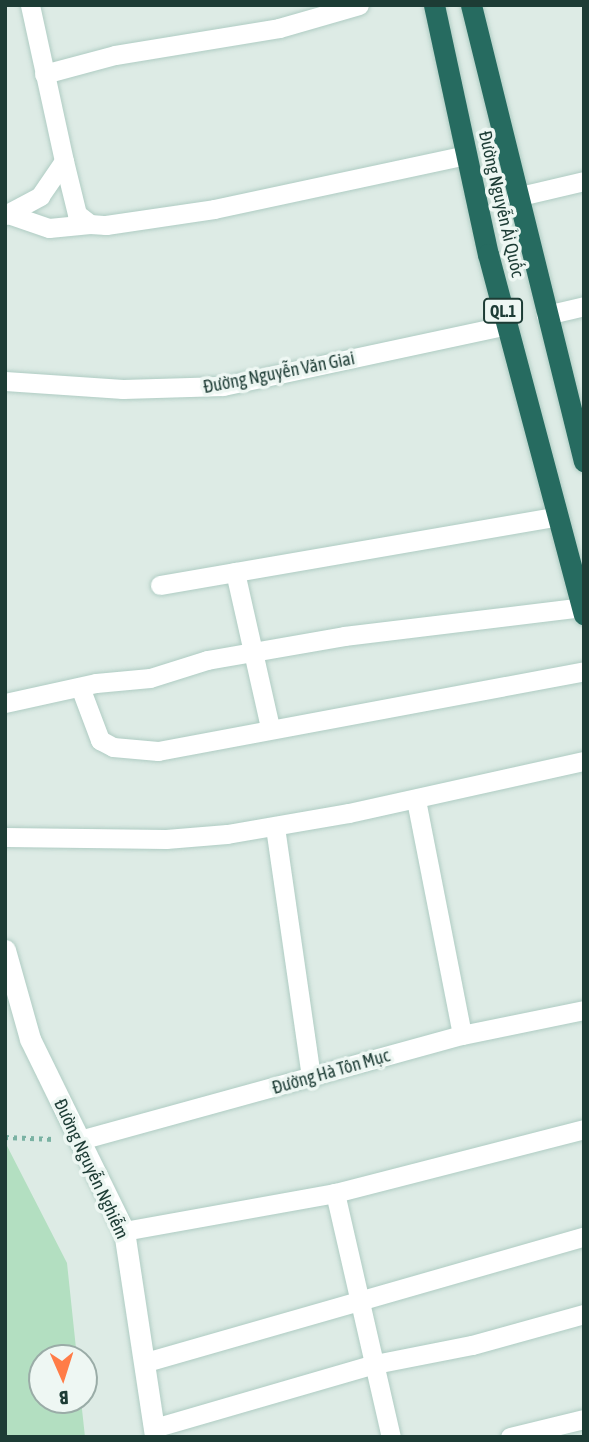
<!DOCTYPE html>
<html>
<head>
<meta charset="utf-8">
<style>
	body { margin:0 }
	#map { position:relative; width:589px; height:1442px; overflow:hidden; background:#ddebe5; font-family:"Asap Condensed",sans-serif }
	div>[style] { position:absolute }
	.green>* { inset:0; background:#b3dfc1 }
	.path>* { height:4.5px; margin-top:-2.25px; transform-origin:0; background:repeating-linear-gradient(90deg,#7ab2a3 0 3.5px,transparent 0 8.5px) }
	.roads { filter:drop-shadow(0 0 2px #afccc3) drop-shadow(0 0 2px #afccc3) }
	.street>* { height:19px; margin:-9.5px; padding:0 9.5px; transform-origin:9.5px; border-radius:9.5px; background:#fff }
	.secondary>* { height:21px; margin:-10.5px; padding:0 10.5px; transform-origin:10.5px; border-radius:10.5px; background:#fff }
	.highway>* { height:21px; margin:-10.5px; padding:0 10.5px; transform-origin:10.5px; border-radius:10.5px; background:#266b60 }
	span { translate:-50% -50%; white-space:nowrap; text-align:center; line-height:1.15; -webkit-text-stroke:7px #eef7f3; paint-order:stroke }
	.shield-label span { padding:2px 5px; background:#eef7f3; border:2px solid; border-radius:5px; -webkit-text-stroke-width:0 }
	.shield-label { font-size:16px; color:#1d3c35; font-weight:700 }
	.street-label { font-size:18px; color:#1d3c35 }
	.frame { position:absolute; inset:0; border:7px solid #1d3c35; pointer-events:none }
	.north { position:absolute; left:28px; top:1344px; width:70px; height:70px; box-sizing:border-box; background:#eef7f3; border:2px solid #9aaca7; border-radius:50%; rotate:177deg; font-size:19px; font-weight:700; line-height:28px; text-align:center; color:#1d3c35 }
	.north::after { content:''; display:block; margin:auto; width:24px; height:32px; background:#ff7c47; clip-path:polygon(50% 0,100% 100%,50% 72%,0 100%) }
</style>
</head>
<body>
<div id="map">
	<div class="green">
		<div style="clip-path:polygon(5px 1142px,67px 1263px,77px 1358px,42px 1358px,42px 1400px,81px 1400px,85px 1437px,5px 1437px)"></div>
	</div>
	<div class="path">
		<div style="left:5px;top:1137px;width:49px;rotate:2.3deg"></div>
	</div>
	<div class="roads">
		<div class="street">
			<div style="left:44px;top:74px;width:73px;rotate:-15deg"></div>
			<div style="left:115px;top:55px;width:166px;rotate:-9.3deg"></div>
			<div style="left:279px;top:28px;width:83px;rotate:-16deg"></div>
			<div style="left:64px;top:161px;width:55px;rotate:76.2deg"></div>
			<div style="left:77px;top:214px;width:16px;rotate:38deg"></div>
			<div style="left:90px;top:224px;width:16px;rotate:4deg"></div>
			<div style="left:106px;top:225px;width:109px;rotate:-8.4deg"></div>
			<div style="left:214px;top:209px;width:258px;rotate:-12.1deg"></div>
			<div style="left:516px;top:197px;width:70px;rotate:-13.2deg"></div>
			<div style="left:8px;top:214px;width:43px;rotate:18.9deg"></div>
			<div style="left:49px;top:228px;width:41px;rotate:-5.6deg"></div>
			<div style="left:5px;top:215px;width:40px;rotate:-28deg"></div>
			<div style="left:40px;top:196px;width:42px;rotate:-55.6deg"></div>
			<div style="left:64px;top:161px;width:160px;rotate:-102.3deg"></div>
			<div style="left:546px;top:315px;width:39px;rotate:-13deg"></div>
			<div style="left:5px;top:381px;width:118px;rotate:3.9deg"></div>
			<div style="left:123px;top:389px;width:100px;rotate:-1.7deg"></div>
			<div style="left:223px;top:386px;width:290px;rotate:-12.1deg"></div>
			<div style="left:235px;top:572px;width:159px;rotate:77.3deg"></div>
			<div style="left:160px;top:585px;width:404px;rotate:-9.8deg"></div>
			<div style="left:80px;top:687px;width:57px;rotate:69.3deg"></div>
			<div style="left:100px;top:740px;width:15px;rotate:28deg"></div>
			<div style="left:113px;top:747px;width:45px;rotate:5.1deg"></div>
			<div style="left:158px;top:751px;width:433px;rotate:-10.6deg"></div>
			<div style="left:5px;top:703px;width:93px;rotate:-12.4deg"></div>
			<div style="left:96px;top:683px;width:54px;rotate:-5.3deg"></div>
			<div style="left:150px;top:678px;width:60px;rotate:-17.5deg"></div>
			<div style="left:207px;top:660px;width:139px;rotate:-9.9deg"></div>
			<div style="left:344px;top:636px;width:240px;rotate:-6.9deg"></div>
			<div style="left:416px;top:800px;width:239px;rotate:78.9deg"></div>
			<div style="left:275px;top:827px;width:254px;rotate:81.8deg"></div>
			<div style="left:5px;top:837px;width:161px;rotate:0.7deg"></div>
			<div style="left:166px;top:839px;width:61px;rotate:-4.7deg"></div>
			<div style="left:227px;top:834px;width:124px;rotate:-9.8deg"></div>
			<div style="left:349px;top:813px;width:241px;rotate:-12.5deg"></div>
			<div style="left:80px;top:1140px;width:396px;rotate:-15.4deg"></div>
			<div style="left:462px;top:1035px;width:125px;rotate:-11.6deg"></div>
			<div style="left:335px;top:1193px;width:250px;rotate:77.1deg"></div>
			<div style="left:124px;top:1231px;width:214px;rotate:-10.2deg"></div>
			<div style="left:335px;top:1193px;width:257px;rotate:-14.4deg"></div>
			<div style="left:146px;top:1362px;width:456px;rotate:-16deg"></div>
			<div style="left:154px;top:1428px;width:230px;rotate:-16.2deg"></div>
			<div style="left:375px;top:1364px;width:99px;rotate:-11.1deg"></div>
			<div style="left:472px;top:1345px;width:116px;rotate:-15.5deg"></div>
			<div style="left:510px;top:1437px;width:76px;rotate:-13.7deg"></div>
		</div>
		<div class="secondary">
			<div style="left:5px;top:950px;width:92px;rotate:74.3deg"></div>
			<div style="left:30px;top:1039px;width:214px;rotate:63.9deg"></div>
			<div style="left:124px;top:1231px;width:208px;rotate:81.4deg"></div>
		</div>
		<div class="highway">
			<div style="left:434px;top:5px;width:255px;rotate:77.8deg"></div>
			<div style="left:488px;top:254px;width:373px;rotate:75.1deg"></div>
			<div style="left:471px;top:5px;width:470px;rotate:76.1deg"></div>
		</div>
	</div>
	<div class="shield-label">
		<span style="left:503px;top:311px">QL.1</span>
	</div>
	<div class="street-label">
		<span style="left:501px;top:204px;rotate:77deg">Đường Nguyễn Ái Quốc</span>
		<span style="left:279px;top:373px;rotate:-11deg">Đường Nguyễn Văn Giai</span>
		<span style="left:331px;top:1072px;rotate:-16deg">Đường Hà Tôn Mục</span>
		<span style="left:91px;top:1169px;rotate:65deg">Đường Nguyễn Nghiễm</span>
	</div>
	<div class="frame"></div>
	<div class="north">B</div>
</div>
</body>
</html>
